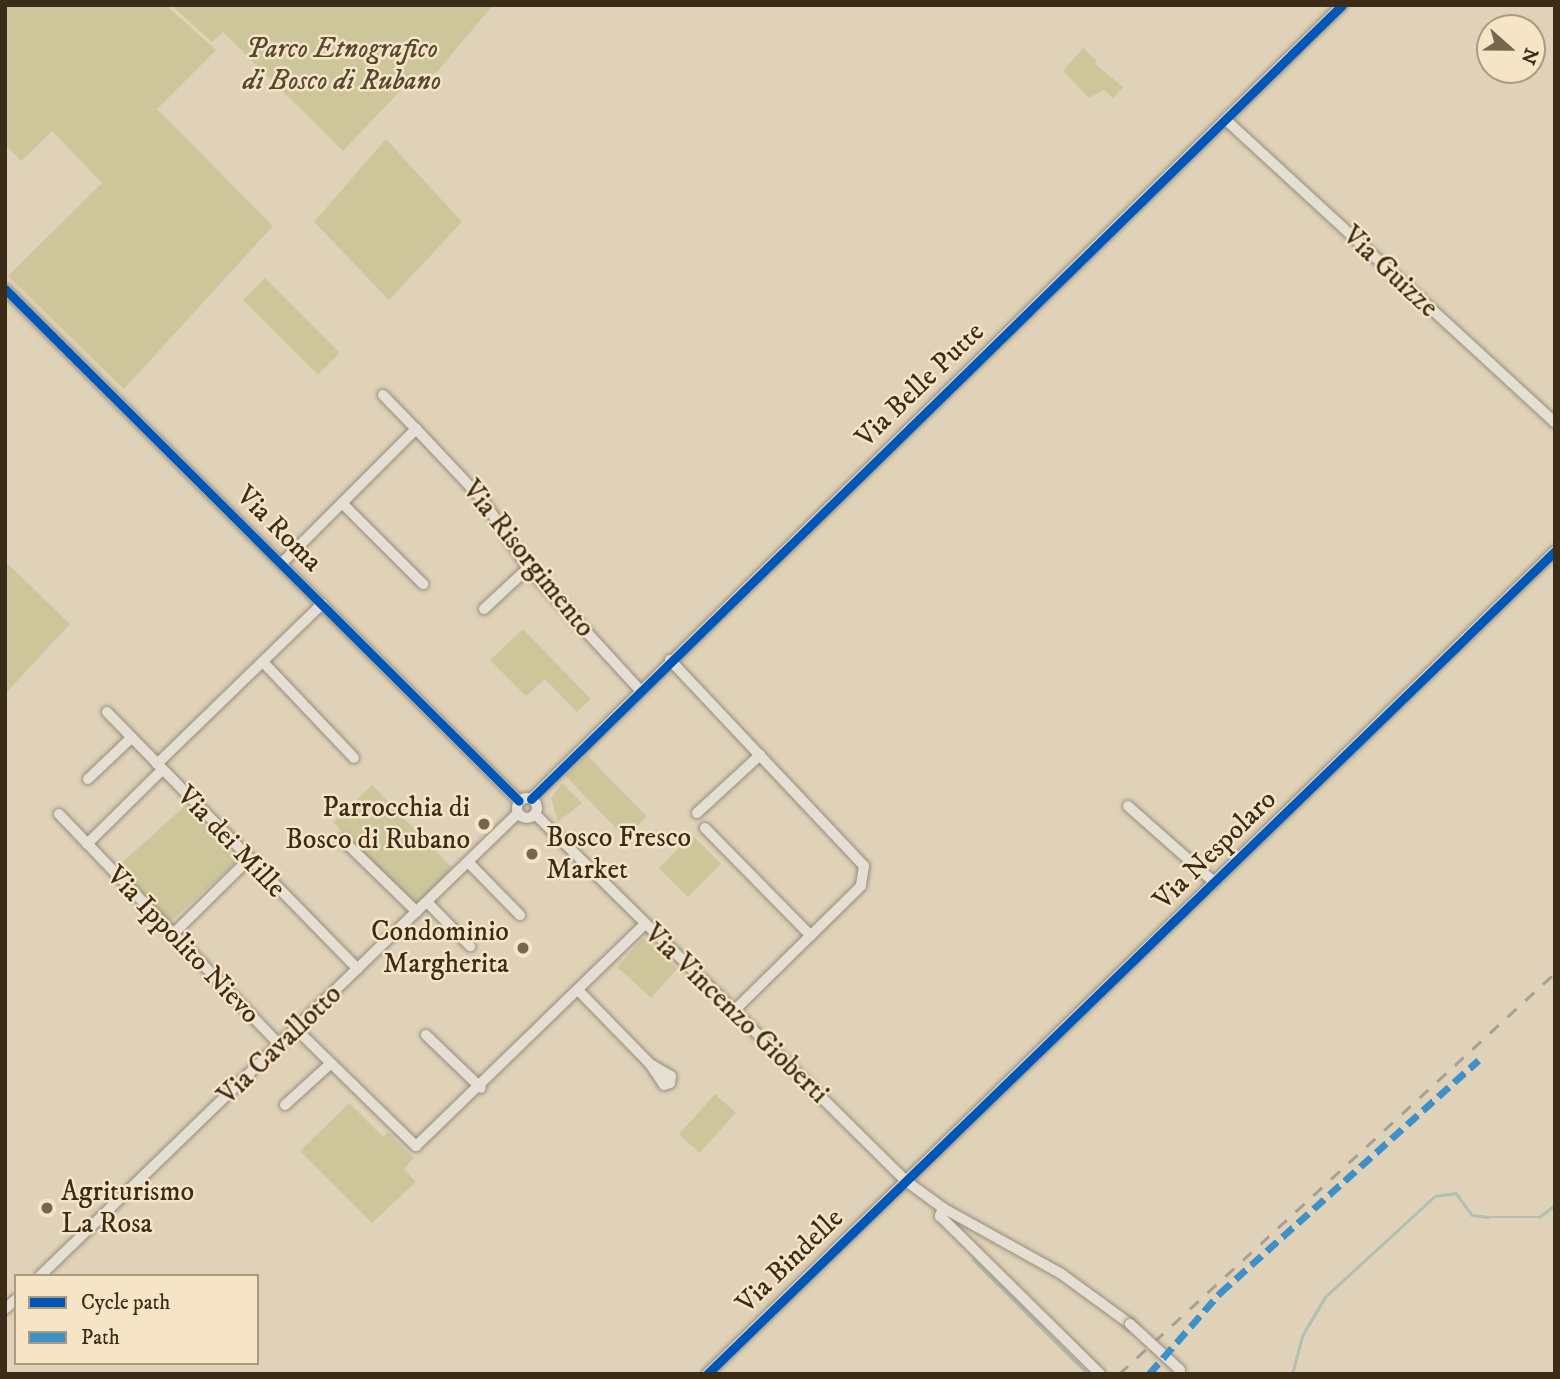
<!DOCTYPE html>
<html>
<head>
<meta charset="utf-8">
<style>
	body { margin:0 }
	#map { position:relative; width:1560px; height:1379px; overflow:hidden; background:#e0d2b8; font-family:"IM FELL DW Pica",serif }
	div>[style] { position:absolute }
	.green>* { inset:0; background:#cdc69b; transform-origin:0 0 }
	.stream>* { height:2.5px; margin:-1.25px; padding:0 1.25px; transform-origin:1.25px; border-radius:1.25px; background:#b2bfb3 }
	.roads { filter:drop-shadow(0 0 2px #968c7c) drop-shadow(0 0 2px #968c7c) }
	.minor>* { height:10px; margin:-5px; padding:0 5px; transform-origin:5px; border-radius:5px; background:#e5ded2 }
	.minor>.ring { margin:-5px; padding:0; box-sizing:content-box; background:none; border:10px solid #e5ded2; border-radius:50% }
	.rail>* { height:2.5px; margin-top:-1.25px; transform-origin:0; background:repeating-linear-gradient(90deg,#a7a094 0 12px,transparent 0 24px) }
	.bridges { filter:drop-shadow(0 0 2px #968c7c) drop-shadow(0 0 2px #968c7c) }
	.minor-bridge>* { height:10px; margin:-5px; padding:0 5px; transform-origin:5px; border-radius:5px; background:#e5ded2 }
	.quiet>* { height:7px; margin-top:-3.5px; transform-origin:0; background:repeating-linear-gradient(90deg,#3e90c9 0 14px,transparent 0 21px) }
	.cycleway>* { height:9px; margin:-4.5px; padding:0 4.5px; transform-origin:4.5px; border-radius:4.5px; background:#0057b8 }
	.dots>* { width:19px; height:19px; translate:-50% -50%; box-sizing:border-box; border:4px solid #f6e4c6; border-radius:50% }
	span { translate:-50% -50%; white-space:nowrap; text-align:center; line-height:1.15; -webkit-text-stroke:5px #f6e4c6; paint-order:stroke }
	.park-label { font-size:28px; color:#55492e; font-style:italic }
	.street-label { font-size:28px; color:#3b2c18 }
	.poi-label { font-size:28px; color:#3b2c18 }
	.right { translate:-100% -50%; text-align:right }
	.left { translate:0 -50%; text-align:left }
	.frame { position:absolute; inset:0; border:7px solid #3b2c18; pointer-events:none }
	.legend { position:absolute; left:14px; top:1274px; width:245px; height:91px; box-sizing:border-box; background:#f6e4c6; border:2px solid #ab9a80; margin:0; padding:9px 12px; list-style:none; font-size:21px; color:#3b2c18 }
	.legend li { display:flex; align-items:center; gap:14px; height:35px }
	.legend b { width:35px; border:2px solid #ab9a80 }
	.north { position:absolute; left:1476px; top:14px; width:70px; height:70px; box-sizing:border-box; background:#f6e4c6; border:2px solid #ab9a80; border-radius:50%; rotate:111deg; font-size:19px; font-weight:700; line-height:28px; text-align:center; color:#3b2c18 }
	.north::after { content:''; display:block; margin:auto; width:24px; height:32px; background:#756650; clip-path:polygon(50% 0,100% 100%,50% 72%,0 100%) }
</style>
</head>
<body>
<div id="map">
	<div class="green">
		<div style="clip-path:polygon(5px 5px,166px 5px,216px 50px,157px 109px,273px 226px,124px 389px,8px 276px,102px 183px,52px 131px,21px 161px,5px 144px)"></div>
		<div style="clip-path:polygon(171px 5px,493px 5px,437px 72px,402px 89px,343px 151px,223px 32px,212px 42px)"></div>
		<div style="clip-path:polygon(1083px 48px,1097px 61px,1095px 64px,1123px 87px,1113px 98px,1104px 90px,1089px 98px,1063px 71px)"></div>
		<div style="clip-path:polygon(386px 139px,462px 222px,389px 300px,314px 222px)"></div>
		<div style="left:265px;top:278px;width:106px;height:31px;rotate:45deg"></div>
		<div style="clip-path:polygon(5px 561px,70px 624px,5px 694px)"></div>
		<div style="clip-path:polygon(523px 629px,591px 699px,577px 712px,545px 679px,526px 696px,490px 660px)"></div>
		<div style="left:587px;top:755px;width:86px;height:30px;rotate:46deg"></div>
		<div style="clip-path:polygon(562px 783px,582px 803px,558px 822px,551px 798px)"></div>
		<div style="left:372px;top:785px;width:116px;height:54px;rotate:46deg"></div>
		<div style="left:186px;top:805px;width:76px;height:93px;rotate:48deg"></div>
		<div style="left:692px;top:835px;width:41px;height:47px;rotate:45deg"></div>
		<div style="left:643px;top:938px;width:46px;height:39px;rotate:42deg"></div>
		<div style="left:715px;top:1094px;width:28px;height:54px;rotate:42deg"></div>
		<div style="clip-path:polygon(349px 1103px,383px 1137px,388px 1132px,414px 1158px,404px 1169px,416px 1182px,372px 1223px,300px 1151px)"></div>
	</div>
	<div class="stream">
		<div style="left:973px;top:1259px;width:163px;rotate:45deg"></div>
		<div style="left:1292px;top:1374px;width:39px;rotate:-75deg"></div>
		<div style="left:1302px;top:1336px;width:45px;rotate:-59.5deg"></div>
		<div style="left:1325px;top:1297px;width:149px;rotate:-42.6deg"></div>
		<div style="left:1435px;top:1196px;width:21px;rotate:-8deg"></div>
		<div style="left:1456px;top:1193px;width:27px;rotate:54deg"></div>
		<div style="left:1472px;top:1215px;width:16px;rotate:7deg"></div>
		<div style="left:1488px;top:1217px;width:51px"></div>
		<div style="left:1539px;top:1217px;width:20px;rotate:-37deg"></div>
	</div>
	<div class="roads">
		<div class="minor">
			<div style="left:1226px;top:120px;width:447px;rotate:42.6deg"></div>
			<div style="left:5px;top:289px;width:725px;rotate:44.89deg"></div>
			<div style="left:383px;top:395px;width:47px;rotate:45.9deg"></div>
			<div style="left:342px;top:503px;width:115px;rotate:45deg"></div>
			<div style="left:282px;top:563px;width:190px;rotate:-45deg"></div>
			<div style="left:416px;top:429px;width:98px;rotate:46.7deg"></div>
			<div style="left:483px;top:500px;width:82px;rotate:56.5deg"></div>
			<div style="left:528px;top:568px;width:164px;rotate:47.5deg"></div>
			<div style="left:484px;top:609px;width:60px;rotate:-43deg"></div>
			<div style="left:670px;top:660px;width:283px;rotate:46.7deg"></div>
			<div style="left:864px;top:866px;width:20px;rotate:99deg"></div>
			<div style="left:861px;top:886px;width:178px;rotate:135.5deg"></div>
			<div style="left:263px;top:662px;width:132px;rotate:46.5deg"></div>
			<div style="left:107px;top:712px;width:359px;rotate:45.7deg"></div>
			<div style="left:157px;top:764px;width:230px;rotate:-44.1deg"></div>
			<div style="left:88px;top:779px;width:59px;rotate:-43.6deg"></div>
			<div class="ring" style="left:517px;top:798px;width:10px;height:10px"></div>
			<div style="left:531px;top:799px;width:1135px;rotate:-44.39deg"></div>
			<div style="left:1128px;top:806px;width:115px;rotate:41.5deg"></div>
			<div style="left:697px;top:813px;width:86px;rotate:-42.6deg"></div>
			<div style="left:59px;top:814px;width:320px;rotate:46.3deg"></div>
			<div style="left:535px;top:814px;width:522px;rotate:44.69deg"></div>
			<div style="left:906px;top:1181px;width:46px;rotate:36.1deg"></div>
			<div style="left:943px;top:1208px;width:134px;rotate:29.1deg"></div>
			<div style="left:1060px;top:1273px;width:87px;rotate:36.1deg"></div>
			<div style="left:705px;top:828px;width:151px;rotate:45.5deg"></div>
			<div style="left:343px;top:840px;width:103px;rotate:44.2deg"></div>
			<div style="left:87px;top:844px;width:105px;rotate:-44.6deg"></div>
			<div style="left:469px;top:863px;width:73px;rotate:45.6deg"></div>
			<div style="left:427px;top:902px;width:62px;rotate:45.7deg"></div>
			<div style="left:173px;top:934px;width:105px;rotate:-44.6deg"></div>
			<div style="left:578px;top:990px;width:103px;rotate:45.8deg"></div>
			<div style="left:650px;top:1064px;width:25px;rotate:56deg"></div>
			<div style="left:664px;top:1085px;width:6px;rotate:-18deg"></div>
			<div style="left:670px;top:1083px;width:7px;rotate:-82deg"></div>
			<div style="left:671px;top:1076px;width:24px;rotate:-150deg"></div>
			<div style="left:296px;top:1029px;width:168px;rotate:44.3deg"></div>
			<div style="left:416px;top:1146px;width:318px;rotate:-44.1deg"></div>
			<div style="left:426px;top:1035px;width:76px;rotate:43.9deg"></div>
			<div style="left:285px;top:1105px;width:61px;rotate:-42.3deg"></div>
			<div style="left:943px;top:1208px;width:9px;rotate:111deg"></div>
			<div style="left:940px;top:1216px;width:225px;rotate:44.6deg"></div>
			<div style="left:40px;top:1276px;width:665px;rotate:-44.09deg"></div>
			<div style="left:5px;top:1309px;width:15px;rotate:-42deg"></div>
			<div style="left:707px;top:1374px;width:1182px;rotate:-44.14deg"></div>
		</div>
	</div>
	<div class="rail">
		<div style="left:1119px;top:1374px;width:592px;rotate:-42.61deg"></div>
	</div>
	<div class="bridges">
		<div class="minor-bridge">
			<div style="left:1130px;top:1324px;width:68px;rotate:42.6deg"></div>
		</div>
	</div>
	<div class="quiet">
		<div style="left:1149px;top:1374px;width:108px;rotate:-48.8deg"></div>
		<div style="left:1220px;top:1293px;width:348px;rotate:-42deg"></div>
	</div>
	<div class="cycleway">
		<div style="left:5px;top:289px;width:725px;rotate:44.89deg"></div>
		<div style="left:531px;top:799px;width:1135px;rotate:-44.39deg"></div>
		<div style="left:707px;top:1374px;width:1182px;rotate:-44.14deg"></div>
	</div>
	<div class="dots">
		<div style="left:484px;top:824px;background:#756650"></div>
		<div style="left:532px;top:854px;background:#756650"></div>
		<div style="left:523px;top:948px;background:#756650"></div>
		<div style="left:47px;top:1208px;background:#756650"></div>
	</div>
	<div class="park-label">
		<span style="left:342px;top:65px">Parco Etnografico<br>di Bosco di Rubano</span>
	</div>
	<div class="street-label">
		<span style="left:1390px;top:272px;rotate:43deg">Via Guizze</span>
		<span style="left:920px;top:385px;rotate:-44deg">Via Belle Putte</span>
		<span style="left:279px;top:529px;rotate:45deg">Via Roma</span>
		<span style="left:528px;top:559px;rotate:51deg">Via Risorgimento</span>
		<span style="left:231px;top:842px;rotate:46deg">Via dei Mille</span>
		<span style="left:1215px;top:850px;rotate:-44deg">Via Nespolaro</span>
		<span style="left:183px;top:945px;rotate:46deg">Via Ippolito Nievo</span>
		<span style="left:736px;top:1014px;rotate:44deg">Via Vincenzo Gioberti</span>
		<span style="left:280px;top:1045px;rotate:-44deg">Via Cavallotto</span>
		<span style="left:790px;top:1261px;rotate:-44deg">Via Bindelle</span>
	</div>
	<div class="poi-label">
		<span class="right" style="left:470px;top:824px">Parrocchia di<br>Bosco di Rubano</span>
		<span class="left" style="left:546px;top:854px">Bosco Fresco<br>Market</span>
		<span class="right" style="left:509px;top:948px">Condominio<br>Margherita</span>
		<span class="left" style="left:61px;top:1208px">Agriturismo<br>La Rosa</span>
	</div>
	<div class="frame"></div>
	<ul class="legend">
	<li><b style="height:9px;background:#0057b8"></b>Cycle path</li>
	<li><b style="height:9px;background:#3e90c9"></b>Path</li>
	</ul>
	<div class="north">N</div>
</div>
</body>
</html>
